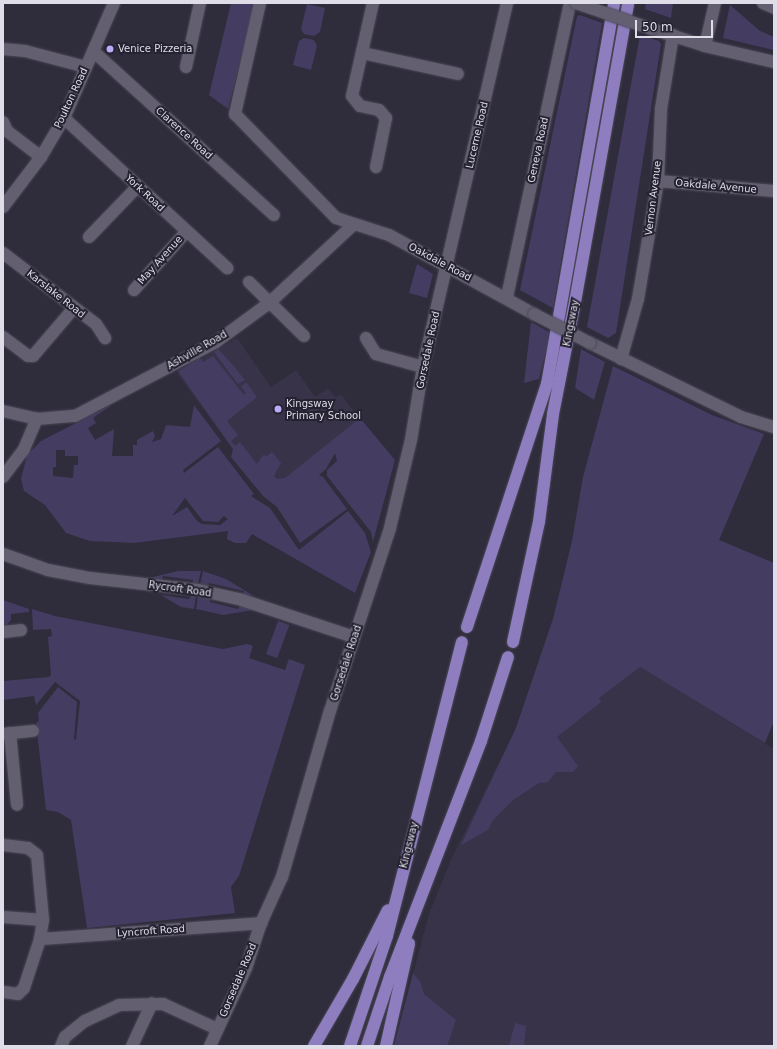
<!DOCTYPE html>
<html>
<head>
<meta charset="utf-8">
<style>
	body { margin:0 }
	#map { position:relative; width:777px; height:1049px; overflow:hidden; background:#2f2c3c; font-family:"DejaVu Sans",sans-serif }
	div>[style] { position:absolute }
	.built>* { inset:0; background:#383349 }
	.green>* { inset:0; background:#453c62; transform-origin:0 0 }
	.roads { filter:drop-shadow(0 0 1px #4b4856) drop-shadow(0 0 1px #4b4856) }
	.minor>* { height:12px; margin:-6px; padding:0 6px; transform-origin:6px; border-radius:6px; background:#635f71 }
	.secondary>* { height:12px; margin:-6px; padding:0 6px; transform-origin:6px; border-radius:6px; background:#635f71 }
	.trunk>* { height:12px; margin:-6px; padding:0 6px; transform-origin:6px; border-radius:6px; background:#8e7ec0 }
	.bridges { filter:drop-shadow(0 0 1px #4b4856) drop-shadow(0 0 1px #4b4856) }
	.minor-bridge>* { height:12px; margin:-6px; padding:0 6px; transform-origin:6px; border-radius:6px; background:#635f71 }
	.secondary-bridge>* { height:12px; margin:-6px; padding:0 6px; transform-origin:6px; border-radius:6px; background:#635f71 }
	.dots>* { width:11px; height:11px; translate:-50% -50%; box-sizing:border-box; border:2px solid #252231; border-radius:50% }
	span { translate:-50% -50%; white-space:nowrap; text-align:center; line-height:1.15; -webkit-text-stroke:4px #252231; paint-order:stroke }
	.poi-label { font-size:10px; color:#dfdde8 }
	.left { translate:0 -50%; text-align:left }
	.street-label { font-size:10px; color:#dfdde8 }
	.frame { position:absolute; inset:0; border:4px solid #dfdde8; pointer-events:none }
	.scale { position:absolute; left:635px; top:20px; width:78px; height:18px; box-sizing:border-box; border:2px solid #dfdde8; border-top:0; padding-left:5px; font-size:12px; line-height:14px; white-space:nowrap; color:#dfdde8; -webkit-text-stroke:3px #252231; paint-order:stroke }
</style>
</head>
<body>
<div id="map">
	<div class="built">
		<div style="clip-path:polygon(237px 338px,271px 387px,296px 370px,315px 397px,328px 388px,335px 397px,341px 394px,361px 421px,265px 493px,177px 373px)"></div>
		<div style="clip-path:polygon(553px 619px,640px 667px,774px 749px,774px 1046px,394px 1046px,429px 914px,450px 862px,516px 728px)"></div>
	</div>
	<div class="green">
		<div style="clip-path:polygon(231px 3px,255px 3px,228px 109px,209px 95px)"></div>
		<div style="clip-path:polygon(646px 3px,673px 3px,671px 18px,645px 9px)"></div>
		<div style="clip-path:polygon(307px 4px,325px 8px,320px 32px,314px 36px,304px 34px,301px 29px)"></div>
		<div style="clip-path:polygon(730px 5px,760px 31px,774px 37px,774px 50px,723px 38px)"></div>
		<div style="clip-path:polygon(580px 15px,602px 23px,553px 308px,520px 290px,577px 16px)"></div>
		<div style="clip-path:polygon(640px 35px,659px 41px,661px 44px,616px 333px,608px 338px,587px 327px)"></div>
		<div style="clip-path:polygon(304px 38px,314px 40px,317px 46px,311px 70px,293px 65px,299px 41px)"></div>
		<div style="clip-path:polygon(417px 264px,433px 274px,427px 298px,409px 293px)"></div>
		<div style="clip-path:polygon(531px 322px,549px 332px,548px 343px,539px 379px,524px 383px)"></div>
		<div style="clip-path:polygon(218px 349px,232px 364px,245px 380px,238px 384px,214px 352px)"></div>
		<div style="clip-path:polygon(581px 349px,605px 362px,594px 400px,575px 388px)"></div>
		<div style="clip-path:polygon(213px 356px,244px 395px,246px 393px,241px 387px,246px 382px,257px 397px,227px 421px,238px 435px,231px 441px,235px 446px,240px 442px,257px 464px,263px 455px,267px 456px,272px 452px,281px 463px,274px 476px,277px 479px,285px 478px,360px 418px,395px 460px,373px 542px,371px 532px,327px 476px,327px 470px,337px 461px,335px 453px,326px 469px,319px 475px,323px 477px,347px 509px,300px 543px,277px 507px,263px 496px,231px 457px,233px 449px,178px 371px,200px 358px,203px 362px)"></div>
		<div style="clip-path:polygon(613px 366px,712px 415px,764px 434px,719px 540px,774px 563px,774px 721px,765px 743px,640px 667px,599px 698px,601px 702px,557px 737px,578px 766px,573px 772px,556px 772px,548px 782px,539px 783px,513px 800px,493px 820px,488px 830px,461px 845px,516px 728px,553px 619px,572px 541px,583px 477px)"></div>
		<div style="clip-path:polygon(evenodd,113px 404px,93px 418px,96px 423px,88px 428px,95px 440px,114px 429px,112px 456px,133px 456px,133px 445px,137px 445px,137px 440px,153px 431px,155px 436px,152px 442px,161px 439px,166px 425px,190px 427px,194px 405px,221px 441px,183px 470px,184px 473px,218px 447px,254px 494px,251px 496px,270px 508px,299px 550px,348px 511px,365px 533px,371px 552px,355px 593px,252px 534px,246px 543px,235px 543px,227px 539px,228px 531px,134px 543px,90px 541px,66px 533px,45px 505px,24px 491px,21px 479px,27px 455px,41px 441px,113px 404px,56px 450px,65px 450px,65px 456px,78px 456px,78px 465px,74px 465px,73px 478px,53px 476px,53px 467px,56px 467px,56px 450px,113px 404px,185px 498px,203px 521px,218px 522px,224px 516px,228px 519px,220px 525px,202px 524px,197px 521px,187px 507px,172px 516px,185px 498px)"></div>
		<div style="clip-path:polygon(178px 571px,201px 571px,198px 584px,193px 583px,193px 580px,163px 576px,162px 580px,149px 578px)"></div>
		<div style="clip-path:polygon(203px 571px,226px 579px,254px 596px,243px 594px,244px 591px,209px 583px,208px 587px,200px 585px)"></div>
		<div style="clip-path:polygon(161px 595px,189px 599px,192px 595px,196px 596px,194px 609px,181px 607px)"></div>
		<div style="clip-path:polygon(198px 596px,210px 599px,210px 602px,238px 609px,240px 605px,253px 610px,223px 615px,196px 609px)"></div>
		<div style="clip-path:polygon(3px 600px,29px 609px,29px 612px,11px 614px,11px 620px,3px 628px)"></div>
		<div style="clip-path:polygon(32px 609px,55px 616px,223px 649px,247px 644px,253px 646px,249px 658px,285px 670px,289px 659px,305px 665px,239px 876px,231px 887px,235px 913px,87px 928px,71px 820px,58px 812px,46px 810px,36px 723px,39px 721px,38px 713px,58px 687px,77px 702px,74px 739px,76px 740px,80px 701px,55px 682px,36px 705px,34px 696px,3px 700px,3px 681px,49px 677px,51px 675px,48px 637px,52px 636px,51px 629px,33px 630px)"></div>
		<div style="left:278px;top:621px;width:12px;height:35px;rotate:20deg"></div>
		<div style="clip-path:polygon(413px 973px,421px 983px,424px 994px,456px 1020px,447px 1046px,394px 1046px)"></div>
		<div style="clip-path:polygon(515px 1023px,526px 1026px,524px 1046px,509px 1046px)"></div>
	</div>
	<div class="roads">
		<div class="minor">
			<div style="left:260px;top:3px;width:114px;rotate:102.7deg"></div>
			<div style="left:235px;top:114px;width:145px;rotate:45.8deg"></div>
			<div style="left:336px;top:218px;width:56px;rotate:17.8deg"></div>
			<div style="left:389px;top:235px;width:165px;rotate:28.6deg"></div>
			<div style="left:373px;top:3px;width:95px;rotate:102.7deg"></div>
			<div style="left:352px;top:96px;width:13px;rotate:51deg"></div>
			<div style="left:360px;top:106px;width:19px;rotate:12deg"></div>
			<div style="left:379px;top:110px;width:11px;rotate:49deg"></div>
			<div style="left:386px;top:118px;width:50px;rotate:101.5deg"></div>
			<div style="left:763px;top:3px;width:12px;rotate:24deg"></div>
			<div style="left:705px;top:46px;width:44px;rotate:-76.9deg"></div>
			<div style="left:3px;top:49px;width:22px;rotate:5deg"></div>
			<div style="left:25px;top:51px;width:63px;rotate:14.7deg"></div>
			<div style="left:93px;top:51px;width:244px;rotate:42.2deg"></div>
			<div style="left:362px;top:53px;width:98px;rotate:12.3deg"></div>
			<div style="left:186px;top:67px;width:66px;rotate:-77.7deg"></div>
			<div style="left:64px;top:118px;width:222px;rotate:42.6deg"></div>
			<div style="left:3px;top:122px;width:10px;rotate:66deg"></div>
			<div style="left:7px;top:131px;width:43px;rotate:37.4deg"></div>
			<div style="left:658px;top:181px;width:116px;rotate:4.9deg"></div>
			<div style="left:89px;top:237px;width:71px;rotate:-46.1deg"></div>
			<div style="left:3px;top:253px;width:117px;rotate:37.4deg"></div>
			<div style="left:96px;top:324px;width:17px;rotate:57deg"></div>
			<div style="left:249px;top:282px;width:77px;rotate:44.5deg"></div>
			<div style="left:134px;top:290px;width:79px;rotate:-48.1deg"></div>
			<div style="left:507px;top:297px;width:301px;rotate:-77.9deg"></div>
			<div style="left:3px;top:337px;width:31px;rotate:37deg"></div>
			<div style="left:28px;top:356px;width:5px"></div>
			<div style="left:33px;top:356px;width:63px;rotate:-49.5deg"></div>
			<div style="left:366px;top:338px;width:19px;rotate:58deg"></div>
			<div style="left:376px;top:354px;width:49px;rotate:15.5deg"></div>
			<div style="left:590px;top:343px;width:168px;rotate:26.1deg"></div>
			<div style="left:741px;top:417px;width:34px;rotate:17deg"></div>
			<div style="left:621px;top:359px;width:62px;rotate:-74.2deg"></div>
			<div style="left:638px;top:299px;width:120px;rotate:-80.4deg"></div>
			<div style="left:658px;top:181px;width:72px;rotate:-87.6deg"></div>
			<div style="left:661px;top:109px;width:75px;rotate:-80.8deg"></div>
			<div style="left:3px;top:411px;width:35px;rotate:13deg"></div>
			<div style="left:37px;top:419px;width:38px;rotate:-5deg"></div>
			<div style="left:75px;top:416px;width:159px;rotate:-27.7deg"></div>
			<div style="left:216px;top:342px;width:64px;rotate:-36.2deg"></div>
			<div style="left:268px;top:304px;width:116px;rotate:-42.9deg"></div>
			<div style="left:3px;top:477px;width:35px;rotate:-53deg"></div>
			<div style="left:24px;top:449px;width:33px;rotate:-67deg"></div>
			<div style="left:3px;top:554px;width:48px;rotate:19.6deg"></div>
			<div style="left:48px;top:570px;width:43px;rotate:10.8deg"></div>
			<div style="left:90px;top:578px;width:109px;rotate:6.3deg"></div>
			<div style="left:198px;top:590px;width:42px;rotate:12.4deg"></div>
			<div style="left:239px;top:599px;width:121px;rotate:18.3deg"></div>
			<div style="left:3px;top:632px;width:18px;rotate:-6deg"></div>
			<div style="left:10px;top:733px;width:72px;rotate:84.4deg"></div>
			<div style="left:3px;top:734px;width:30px;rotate:-6deg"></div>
			<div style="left:3px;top:845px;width:25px;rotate:7deg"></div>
			<div style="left:28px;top:848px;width:11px;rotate:38deg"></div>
			<div style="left:37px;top:855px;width:65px;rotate:84.7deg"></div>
			<div style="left:43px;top:920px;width:19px;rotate:99deg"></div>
			<div style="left:40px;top:939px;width:52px;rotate:108.1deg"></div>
			<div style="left:24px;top:988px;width:8px;rotate:135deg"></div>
			<div style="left:18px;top:994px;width:15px;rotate:-172deg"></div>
			<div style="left:3px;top:917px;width:40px;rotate:4.3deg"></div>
			<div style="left:40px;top:939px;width:222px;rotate:-4.1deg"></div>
			<div style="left:61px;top:1046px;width:10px;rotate:-66deg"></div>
			<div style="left:65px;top:1037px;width:26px;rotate:-39deg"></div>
			<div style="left:85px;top:1021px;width:38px;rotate:-25deg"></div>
			<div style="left:119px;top:1005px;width:44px;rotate:-1.3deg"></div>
			<div style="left:163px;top:1004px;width:60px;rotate:24.8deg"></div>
			<div style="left:132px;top:1046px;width:47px;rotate:-65.1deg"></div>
			<div style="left:210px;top:1046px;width:86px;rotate:-65.2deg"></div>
			<div style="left:246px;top:968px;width:47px;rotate:-71.6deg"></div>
			<div style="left:261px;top:923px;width:51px;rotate:-65.5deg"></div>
			<div style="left:282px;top:877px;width:173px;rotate:-73.9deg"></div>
			<div style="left:330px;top:711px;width:193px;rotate:-71.8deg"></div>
			<div style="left:390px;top:528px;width:90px;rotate:-76.6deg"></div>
			<div style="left:411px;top:440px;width:74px;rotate:-80.7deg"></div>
			<div style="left:423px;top:367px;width:374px;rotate:-77deg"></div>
		</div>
		<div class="secondary">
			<div style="left:652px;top:29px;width:56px;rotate:17.8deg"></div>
			<div style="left:705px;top:46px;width:71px;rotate:13.1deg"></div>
			<div style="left:3px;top:207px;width:63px;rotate:-52.8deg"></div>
			<div style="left:41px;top:157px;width:45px;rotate:-59.5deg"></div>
			<div style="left:64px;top:118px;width:125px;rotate:-66.5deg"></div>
		</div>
		<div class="trunk">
			<div style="left:467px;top:627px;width:256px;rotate:-71.8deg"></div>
			<div style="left:547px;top:384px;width:387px;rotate:-80deg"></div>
			<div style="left:513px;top:642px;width:123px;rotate:-77.8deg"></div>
			<div style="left:539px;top:522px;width:109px;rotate:-82.6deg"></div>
			<div style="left:553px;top:414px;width:114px;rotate:-78.9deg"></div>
			<div style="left:575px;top:302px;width:304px;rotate:-79.9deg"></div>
			<div style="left:314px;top:1046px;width:78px;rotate:-59.8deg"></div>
			<div style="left:353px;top:979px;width:77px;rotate:-63.1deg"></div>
			<div style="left:350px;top:1046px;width:116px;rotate:-71.4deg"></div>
			<div style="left:387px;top:936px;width:303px;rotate:-75.7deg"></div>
			<div style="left:367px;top:1046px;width:73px;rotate:-71.6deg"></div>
			<div style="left:390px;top:977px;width:253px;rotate:-68.9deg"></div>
			<div style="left:481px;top:741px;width:88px;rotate:-72.2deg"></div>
			<div style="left:386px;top:1046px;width:105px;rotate:-77.3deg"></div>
		</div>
	</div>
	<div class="bridges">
		<div class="minor-bridge">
			<div style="left:534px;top:314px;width:63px;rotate:27.4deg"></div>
		</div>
		<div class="secondary-bridge">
			<div style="left:576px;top:3px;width:80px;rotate:18.9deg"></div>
		</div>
	</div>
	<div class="dots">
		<div style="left:110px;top:49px;background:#bbaaf6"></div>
		<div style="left:278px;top:409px;background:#bbaaf6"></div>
	</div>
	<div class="poi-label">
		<span class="left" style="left:118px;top:49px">Venice Pizzeria</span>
		<span class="left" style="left:286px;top:409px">Kingsway<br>Primary School</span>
	</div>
	<div class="street-label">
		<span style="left:71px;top:98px;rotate:-65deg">Poulton Road</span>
		<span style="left:184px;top:133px;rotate:42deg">Clarence Road</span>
		<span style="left:477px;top:135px;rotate:-77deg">Lucerne Road</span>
		<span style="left:538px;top:150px;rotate:-78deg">Geneva Road</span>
		<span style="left:716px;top:186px;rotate:5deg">Oakdale Avenue</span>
		<span style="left:145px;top:193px;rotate:43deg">York Road</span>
		<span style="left:653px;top:198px;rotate:-83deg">Vernon Avenue</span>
		<span style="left:160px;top:260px;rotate:-48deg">May Avenue</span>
		<span style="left:440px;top:262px;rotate:28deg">Oakdale Road</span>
		<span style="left:56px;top:294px;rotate:38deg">Karslake Road</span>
		<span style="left:571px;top:323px;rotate:-79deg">Kingsway</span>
		<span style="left:197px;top:350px;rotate:-30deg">Ashville Road</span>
		<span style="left:428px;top:350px;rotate:-78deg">Gorsedale Road</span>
		<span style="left:180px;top:589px;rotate:8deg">Rycroft Road</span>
		<span style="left:346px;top:663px;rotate:-72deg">Gorsedale Road</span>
		<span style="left:409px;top:845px;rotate:-76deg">Kingsway</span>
		<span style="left:151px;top:931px;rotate:-4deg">Lyncroft Road</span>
		<span style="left:238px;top:980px;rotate:-67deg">Gorsedale Road</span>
	</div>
	<div class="frame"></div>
	<div class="scale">50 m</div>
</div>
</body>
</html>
